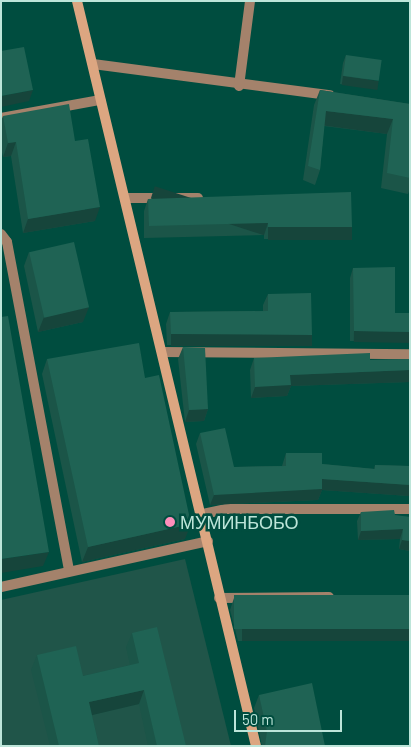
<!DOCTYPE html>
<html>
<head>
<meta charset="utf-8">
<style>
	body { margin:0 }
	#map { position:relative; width:411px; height:747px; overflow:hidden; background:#004d3f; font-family:Barlow,sans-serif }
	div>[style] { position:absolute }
	.built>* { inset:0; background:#205549 }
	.street>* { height:10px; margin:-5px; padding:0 5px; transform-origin:5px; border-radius:5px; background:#a4826b }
	.secondary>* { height:10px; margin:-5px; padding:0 5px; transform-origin:5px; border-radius:5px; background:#dca681 }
	.wall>* { inset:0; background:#1b5548 }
	.shaded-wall>* { inset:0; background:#16453b; transform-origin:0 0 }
	.building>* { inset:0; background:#1f6354; transform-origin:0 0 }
	.dots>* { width:14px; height:14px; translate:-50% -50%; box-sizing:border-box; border:2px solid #004d3f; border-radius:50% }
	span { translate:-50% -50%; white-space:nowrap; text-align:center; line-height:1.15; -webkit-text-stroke:5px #004d3f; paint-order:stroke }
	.poi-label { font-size:18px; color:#bde5d9 }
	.left { translate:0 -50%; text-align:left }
	.frame { position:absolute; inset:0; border:2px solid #bde5d9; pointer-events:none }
	.scale { position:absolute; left:234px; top:710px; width:108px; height:22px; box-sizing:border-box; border:2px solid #bde5d9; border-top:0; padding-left:6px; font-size:15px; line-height:18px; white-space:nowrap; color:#bde5d9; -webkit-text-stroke:4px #004d3f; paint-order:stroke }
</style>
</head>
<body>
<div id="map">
	<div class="built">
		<div style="clip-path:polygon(185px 559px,231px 746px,1px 746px,1px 600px)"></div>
	</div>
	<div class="street">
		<div style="left:93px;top:64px;width:239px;rotate:7.5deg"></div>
		<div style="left:239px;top:86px;width:86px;rotate:-82.6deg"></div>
		<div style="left:1px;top:118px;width:101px;rotate:-10.3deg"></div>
		<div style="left:127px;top:198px;width:71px"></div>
		<div style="left:1px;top:234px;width:10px;rotate:53deg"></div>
		<div style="left:7px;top:242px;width:335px;rotate:79.3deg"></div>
		<div style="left:162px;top:352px;width:248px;rotate:0.5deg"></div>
		<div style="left:203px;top:514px;width:24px;rotate:-12deg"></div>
		<div style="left:226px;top:509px;width:184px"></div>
		<div style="left:1px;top:587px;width:212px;rotate:-12.5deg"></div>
		<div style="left:219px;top:598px;width:110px;rotate:-0.5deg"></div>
	</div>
	<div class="secondary">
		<div style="left:77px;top:1px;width:766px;rotate:76.49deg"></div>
	</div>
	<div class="wall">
		<div style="clip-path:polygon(346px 55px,376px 89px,340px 84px,343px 63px)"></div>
		<div style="clip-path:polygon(320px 90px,410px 104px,410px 189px,408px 194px,381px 188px,387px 134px,324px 126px,320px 170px,315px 185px,303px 180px,314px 105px)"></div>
		<div style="clip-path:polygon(3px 116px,95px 221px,23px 233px,11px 156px,3px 157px,1px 148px,1px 121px)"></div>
		<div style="clip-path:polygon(148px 199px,352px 227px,347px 239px,264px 239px,264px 235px,144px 238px,144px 211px)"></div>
		<div style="clip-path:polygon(29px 252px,83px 322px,38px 332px,24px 266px)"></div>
		<div style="clip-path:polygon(353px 268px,395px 313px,410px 313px,410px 342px,350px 341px,350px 278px)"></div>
		<div style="clip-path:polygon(268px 294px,307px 346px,167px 345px,166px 324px,170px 312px,263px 311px,263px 305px)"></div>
		<div style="clip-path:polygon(183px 347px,208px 409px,204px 421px,185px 422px,178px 359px)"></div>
		<div style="clip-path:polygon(254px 358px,370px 360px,410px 359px,410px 382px,291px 386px,287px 396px,251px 398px,250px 370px)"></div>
		<div style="clip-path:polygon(47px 359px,145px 378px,185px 539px,82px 562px,42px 374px)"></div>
		<div style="clip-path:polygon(200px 433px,234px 467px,282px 466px,286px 453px,322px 464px,374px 469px,375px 465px,410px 466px,410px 501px,409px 496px,322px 490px,318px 500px,210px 505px,196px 444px)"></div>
		<div style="clip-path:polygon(361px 512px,410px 517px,410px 551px,399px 549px,400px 539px,358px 540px,357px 521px)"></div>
		<div style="clip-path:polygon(410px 595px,410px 641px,238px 641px,230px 610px,234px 598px)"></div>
		<div style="clip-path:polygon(132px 633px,186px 746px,148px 746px,139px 704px,92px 715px,99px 746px,50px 746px,31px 670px,37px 655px,83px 676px,130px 665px,126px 647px)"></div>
		<div style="clip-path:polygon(259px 695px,325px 746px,262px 746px,254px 708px)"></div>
	</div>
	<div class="shaded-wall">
		<div style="left:343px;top:76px;width:36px;height:9px;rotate:8deg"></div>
		<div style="clip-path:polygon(33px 90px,29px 101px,1px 107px,1px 96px)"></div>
		<div style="clip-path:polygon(326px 111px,393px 119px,387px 134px,320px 125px)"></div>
		<div style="clip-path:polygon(16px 142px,11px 156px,3px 157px,8px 143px)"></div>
		<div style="clip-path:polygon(100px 207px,95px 221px,23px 233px,28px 219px)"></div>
		<div style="left:268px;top:223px;width:13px;height:119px;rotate:108deg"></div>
		<div style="left:268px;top:227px;width:84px;height:13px"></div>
		<div style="clip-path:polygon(89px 307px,83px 322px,38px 332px,44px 317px)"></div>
		<div style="left:354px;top:331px;width:56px;height:11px;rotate:1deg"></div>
		<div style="left:171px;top:334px;width:141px;height:12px"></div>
		<div style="clip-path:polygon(410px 370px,410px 382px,291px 386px,287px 396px,251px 398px,255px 387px,290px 375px)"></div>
		<div style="clip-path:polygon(208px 409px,204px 421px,185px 422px,189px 410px)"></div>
		<div style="clip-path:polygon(322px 479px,410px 485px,410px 494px,409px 496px,322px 490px,318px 500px,210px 505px,214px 495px)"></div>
		<div style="clip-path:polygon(191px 524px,185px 539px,82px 562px,88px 547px)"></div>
		<div style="clip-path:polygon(403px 529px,400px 539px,358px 540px,361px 531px)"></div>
		<div style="clip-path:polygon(402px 540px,410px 541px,410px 551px,399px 549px)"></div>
		<div style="clip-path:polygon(49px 552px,43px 566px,1px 573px,1px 559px)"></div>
		<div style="left:410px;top:629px;width:12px;height:168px;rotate:90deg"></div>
		<div style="clip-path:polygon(144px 690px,139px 704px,84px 717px,89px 702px)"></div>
	</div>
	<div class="building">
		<div style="clip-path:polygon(24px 47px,33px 90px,1px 96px,1px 51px)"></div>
		<div style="left:346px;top:55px;width:36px;height:21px;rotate:8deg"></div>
		<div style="clip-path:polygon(320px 90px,410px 104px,410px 178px,387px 173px,393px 119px,326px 111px,320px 170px,308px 166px)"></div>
		<div style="clip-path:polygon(69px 104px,75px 141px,88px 139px,100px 207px,28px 219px,16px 142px,8px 143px,3px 116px)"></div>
		<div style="clip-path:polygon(351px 192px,352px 227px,268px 227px,268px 223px,149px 226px,148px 199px)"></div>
		<div style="left:74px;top:242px;width:67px;height:46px;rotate:77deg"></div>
		<div style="clip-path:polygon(395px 267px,395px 313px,410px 313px,410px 332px,354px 331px,353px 268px)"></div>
		<div style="clip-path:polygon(311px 293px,312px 335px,171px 334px,170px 312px,268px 311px,268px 294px)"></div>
		<div style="clip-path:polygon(8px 316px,49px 552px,1px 559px,1px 505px,2px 505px,1px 497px,1px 317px)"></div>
		<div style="clip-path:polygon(139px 343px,145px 378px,159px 375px,191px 524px,88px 547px,47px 359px)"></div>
		<div style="clip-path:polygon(183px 347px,205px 348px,208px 409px,189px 410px)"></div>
		<div style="clip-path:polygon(370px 353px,370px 360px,410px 359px,410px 370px,290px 375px,291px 385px,255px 387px,254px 358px)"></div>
		<div style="clip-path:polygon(225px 428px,234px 467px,286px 466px,286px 453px,322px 453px,322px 464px,375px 469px,375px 465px,410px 466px,410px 485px,322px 479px,322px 489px,214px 495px,200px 433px)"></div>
		<div style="clip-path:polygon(394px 510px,395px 515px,410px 517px,410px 541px,402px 540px,403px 529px,361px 531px,361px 512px)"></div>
		<div style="left:410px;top:595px;width:34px;height:176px;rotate:90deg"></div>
		<div style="clip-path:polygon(157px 627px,186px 746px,157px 746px,144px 690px,89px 702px,99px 746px,59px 746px,37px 655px,76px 646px,83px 676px,139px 663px,132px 633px)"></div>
		<div style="clip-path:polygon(312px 683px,325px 746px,265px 746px,267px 731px,259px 695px)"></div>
	</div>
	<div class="dots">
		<div style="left:170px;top:522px;background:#fe8ebb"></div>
	</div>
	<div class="poi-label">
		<span class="left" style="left:180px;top:522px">МУМИНБОБО</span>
	</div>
	<div class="frame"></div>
	<div class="scale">50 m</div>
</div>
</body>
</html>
